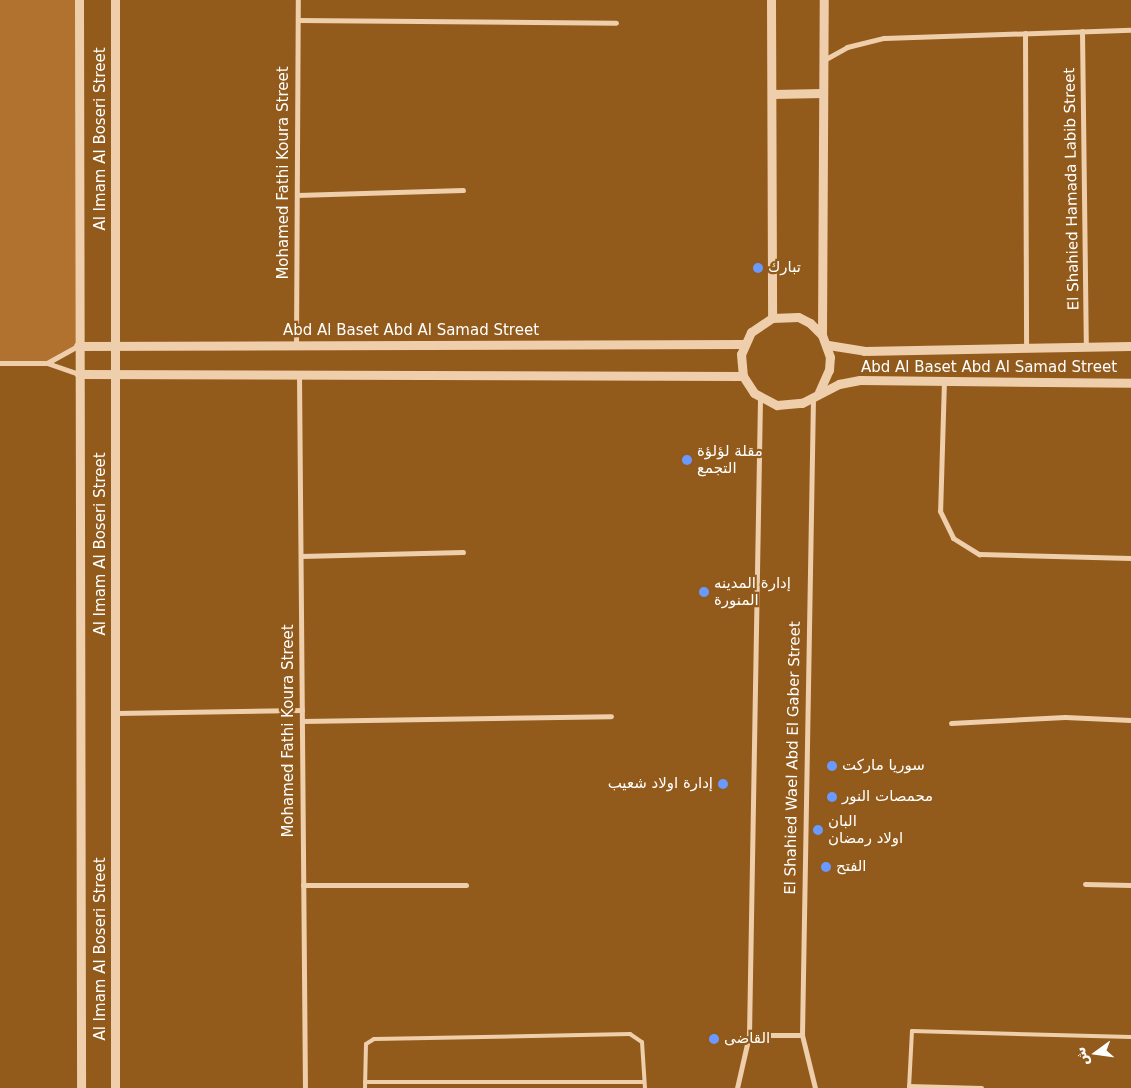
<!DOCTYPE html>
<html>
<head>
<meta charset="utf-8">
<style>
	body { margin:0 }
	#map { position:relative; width:1131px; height:1088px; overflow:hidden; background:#925a1b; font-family:"DejaVu Sans",Vazirmatn,sans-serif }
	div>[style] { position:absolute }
	.green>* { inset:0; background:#b0722e }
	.service>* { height:4px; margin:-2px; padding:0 2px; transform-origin:2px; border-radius:2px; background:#efceac }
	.minor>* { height:5px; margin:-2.5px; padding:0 2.5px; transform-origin:2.5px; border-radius:2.5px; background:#efceac }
	.tertiary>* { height:9px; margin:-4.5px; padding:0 4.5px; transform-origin:4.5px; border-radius:4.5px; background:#efceac }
	.dots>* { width:14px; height:14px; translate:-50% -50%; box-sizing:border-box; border:2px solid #925a1b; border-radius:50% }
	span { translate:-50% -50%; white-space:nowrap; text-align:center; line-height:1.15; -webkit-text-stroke:4.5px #925a1b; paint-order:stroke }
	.street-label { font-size:15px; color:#fff }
	.poi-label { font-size:15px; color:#fff }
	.left { translate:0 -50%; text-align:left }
	.right { translate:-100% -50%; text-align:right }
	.north { position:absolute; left:1071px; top:1028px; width:50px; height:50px; -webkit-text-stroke:4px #925a1b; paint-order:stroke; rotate:256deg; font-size:14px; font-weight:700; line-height:20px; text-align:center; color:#fff }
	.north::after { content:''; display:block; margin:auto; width:18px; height:22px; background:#fff; clip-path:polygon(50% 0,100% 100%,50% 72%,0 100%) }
</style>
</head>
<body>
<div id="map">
	<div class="green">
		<div style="clip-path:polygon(0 0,79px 0,78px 346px,47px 363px,0 363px)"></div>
	</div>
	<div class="service">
		<div style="left:365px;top:1082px;width:279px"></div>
		<div style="left:909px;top:1086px;width:73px;rotate:1.6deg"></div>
		<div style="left:365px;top:1088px;width:44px;rotate:-88.7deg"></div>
		<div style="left:366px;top:1044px;width:9px;rotate:-32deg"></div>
		<div style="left:374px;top:1039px;width:256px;rotate:-1.1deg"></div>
		<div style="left:630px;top:1034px;width:14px;rotate:34deg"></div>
		<div style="left:642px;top:1042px;width:46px;rotate:86.3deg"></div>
		<div style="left:909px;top:1088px;width:57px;rotate:-87deg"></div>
		<div style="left:912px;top:1031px;width:219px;rotate:1.6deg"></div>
	</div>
	<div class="minor">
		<div style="left:298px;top:20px;width:318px;rotate:0.5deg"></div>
		<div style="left:1082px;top:31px;width:315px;rotate:89.3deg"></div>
		<div style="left:1025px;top:33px;width:314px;rotate:89.8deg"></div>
		<div style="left:824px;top:60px;width:26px;rotate:-29deg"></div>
		<div style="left:847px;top:47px;width:38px;rotate:-14deg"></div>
		<div style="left:884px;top:38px;width:247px;rotate:-1.9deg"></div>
		<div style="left:297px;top:195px;width:166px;rotate:-1.7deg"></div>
		<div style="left:296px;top:345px;width:345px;rotate:-89.7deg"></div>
		<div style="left:0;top:363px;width:47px"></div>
		<div style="left:47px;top:363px;width:34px;rotate:19deg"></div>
		<div style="left:47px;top:363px;width:35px;rotate:-29deg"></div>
		<div style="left:299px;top:375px;width:713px;rotate:89.52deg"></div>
		<div style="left:944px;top:380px;width:131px;rotate:91.7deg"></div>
		<div style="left:940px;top:511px;width:30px;rotate:64deg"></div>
		<div style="left:953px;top:538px;width:31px;rotate:32deg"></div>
		<div style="left:979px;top:554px;width:152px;rotate:1.5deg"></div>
		<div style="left:813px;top:398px;width:637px;rotate:90.99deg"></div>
		<div style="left:802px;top:1035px;width:55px;rotate:76.2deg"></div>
		<div style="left:301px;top:556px;width:162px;rotate:-1.4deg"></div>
		<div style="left:116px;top:713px;width:186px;rotate:-0.9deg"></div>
		<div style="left:302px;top:721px;width:309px;rotate:-0.9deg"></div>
		<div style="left:951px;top:723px;width:114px;rotate:-3deg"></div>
		<div style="left:1065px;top:717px;width:66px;rotate:2.6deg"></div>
		<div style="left:1085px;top:884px;width:46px;rotate:1.2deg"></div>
		<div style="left:303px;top:885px;width:163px"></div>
		<div style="left:749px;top:1035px;width:53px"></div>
		<div style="left:737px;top:1088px;width:54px;rotate:-77.2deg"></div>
		<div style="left:749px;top:1035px;width:638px;rotate:-89.01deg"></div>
	</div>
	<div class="tertiary">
		<div style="left:79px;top:0;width:1088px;rotate:89.89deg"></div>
		<div style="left:115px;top:0;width:1088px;rotate:90deg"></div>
		<div style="left:771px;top:0;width:318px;rotate:89.8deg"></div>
		<div style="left:772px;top:94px;width:51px;rotate:-1.1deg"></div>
		<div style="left:822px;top:335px;width:335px;rotate:-89.7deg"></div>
		<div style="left:828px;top:345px;width:36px;rotate:9deg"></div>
		<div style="left:864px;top:351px;width:267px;rotate:-1.1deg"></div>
		<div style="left:78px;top:346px;width:666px;rotate:-0.17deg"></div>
		<div style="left:79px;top:374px;width:664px;rotate:0.17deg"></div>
		<div style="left:819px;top:392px;width:24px;rotate:-66deg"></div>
		<div style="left:829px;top:370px;width:13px;rotate:-86deg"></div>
		<div style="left:830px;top:357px;width:23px;rotate:-110deg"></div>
		<div style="left:822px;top:335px;width:17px;rotate:-135deg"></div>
		<div style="left:810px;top:323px;width:13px;rotate:-153deg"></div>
		<div style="left:798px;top:317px;width:26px;rotate:178deg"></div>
		<div style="left:772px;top:318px;width:25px;rotate:146deg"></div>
		<div style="left:751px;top:332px;width:24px;rotate:114deg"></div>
		<div style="left:741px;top:354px;width:22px;rotate:85deg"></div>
		<div style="left:743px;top:376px;width:20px;rotate:57deg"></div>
		<div style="left:754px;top:393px;width:26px;rotate:28deg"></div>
		<div style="left:777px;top:405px;width:25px;rotate:-5deg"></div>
		<div style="left:802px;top:403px;width:42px;rotate:-27.2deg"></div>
		<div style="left:839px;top:384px;width:21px;rotate:-11deg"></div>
		<div style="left:860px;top:380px;width:271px;rotate:0.6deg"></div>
	</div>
	<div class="dots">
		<div style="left:758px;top:268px;background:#6a9aff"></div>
		<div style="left:687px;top:460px;background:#6a9aff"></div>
		<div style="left:704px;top:592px;background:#6a9aff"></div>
		<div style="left:832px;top:766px;background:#6a9aff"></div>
		<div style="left:723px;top:784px;background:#6a9aff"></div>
		<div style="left:832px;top:797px;background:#6a9aff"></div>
		<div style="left:818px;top:830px;background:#6a9aff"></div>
		<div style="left:826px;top:867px;background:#6a9aff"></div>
		<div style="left:714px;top:1039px;background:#6a9aff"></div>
	</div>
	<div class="street-label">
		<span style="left:101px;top:139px;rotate:-90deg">Al Imam Al Boseri Street</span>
		<span style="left:284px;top:173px;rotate:-90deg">Mohamed Fathi Koura Street</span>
		<span style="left:1072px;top:189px;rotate:-91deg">El Shahied Hamada Labib Street</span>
		<span style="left:411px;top:331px">Abd Al Baset Abd Al Samad Street</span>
		<span style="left:989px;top:368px">Abd Al Baset Abd Al Samad Street</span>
		<span style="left:101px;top:544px;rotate:-90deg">Al Imam Al Boseri Street</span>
		<span style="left:289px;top:731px;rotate:-90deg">Mohamed Fathi Koura Street</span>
		<span style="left:793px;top:758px;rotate:-89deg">El Shahied Wael Abd El Gaber Street</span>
		<span style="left:101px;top:949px;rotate:-90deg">Al Imam Al Boseri Street</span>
	</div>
	<div class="poi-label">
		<span class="left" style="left:768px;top:268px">تبارك</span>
		<span class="left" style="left:697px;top:460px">مقلة لؤلؤة<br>التجمع</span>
		<span class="left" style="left:714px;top:592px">إدارة المدينه<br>المنورة</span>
		<span class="left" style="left:842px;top:766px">سوريا ماركت</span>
		<span class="right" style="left:713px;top:784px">إدارة اولاد شعيب</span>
		<span class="left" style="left:842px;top:797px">محمصات النور</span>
		<span class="left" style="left:828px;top:830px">البان<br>اولاد رمضان</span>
		<span class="left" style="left:836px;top:867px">الفتح</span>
		<span class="left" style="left:724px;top:1039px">القاضى</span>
	</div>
	<div class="north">ش</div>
</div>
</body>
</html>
